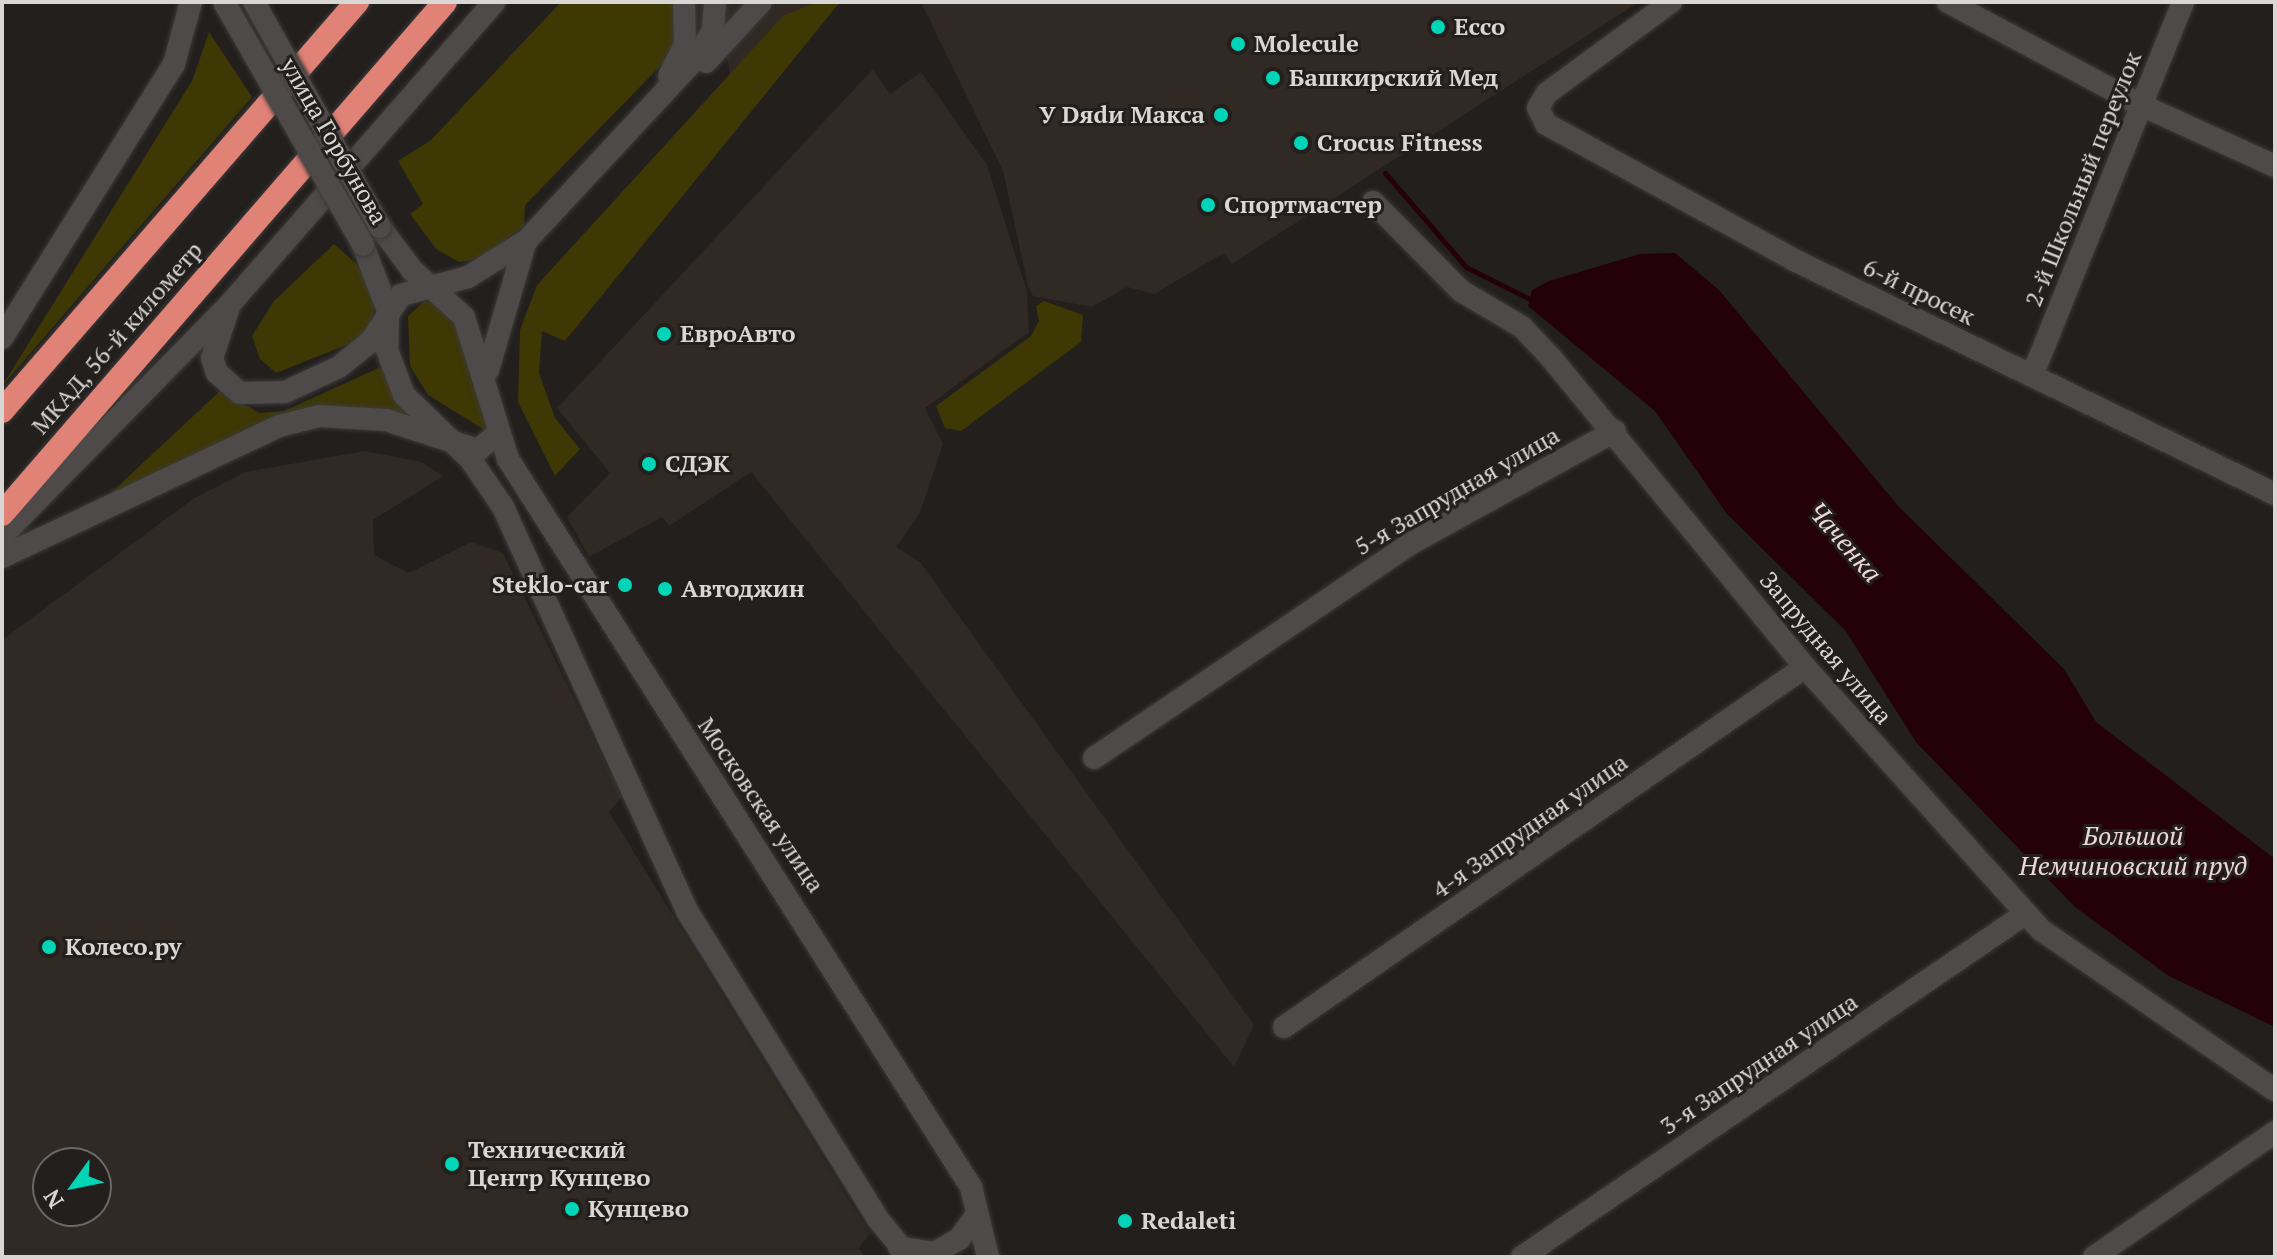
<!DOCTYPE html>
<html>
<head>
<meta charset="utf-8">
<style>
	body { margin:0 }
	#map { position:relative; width:2277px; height:1259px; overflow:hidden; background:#221f1d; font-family:"PT Serif",serif }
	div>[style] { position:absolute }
	.built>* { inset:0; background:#302924 }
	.green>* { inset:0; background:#3e3805 }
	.water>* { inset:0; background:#24000a }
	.stream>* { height:5px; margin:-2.5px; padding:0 2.5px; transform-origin:2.5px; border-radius:2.5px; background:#24000a }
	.roads { filter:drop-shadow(0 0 2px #3c3a39) drop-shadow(0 0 2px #3c3a39) }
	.minor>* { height:22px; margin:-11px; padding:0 11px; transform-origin:11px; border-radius:11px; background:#4e4a49 }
	.highway>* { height:24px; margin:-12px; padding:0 12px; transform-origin:12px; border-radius:12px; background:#e18276 }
	.bridges { filter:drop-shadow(0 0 2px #3c3a39) drop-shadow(0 0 2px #3c3a39) }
	.minor-bridge>* { height:22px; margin:-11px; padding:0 11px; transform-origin:11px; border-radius:11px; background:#4e4a49 }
	.dots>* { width:22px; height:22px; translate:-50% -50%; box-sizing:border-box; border:4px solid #221f1d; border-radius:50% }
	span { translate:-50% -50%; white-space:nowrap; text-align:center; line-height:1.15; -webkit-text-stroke:6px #221f1d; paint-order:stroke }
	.poi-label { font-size:24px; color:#d9d7d6; font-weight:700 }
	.left { translate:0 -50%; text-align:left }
	.right { translate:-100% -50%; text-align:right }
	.street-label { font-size:24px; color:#d9d7d6 }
	.water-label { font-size:26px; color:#f0d5da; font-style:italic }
	.frame { position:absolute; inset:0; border:4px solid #d9d7d6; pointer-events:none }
	.north { position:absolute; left:32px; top:1147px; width:80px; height:80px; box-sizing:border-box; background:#221f1d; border:2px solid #6b6967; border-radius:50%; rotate:237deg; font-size:22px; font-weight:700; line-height:32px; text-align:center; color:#d9d7d6 }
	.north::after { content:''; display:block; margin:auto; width:28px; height:36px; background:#00d5b7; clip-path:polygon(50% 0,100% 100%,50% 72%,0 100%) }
</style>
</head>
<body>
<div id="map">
	<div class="built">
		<div style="clip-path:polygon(686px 2px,834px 2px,731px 78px,725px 49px,680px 11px)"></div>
		<div style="clip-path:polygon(921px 2px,1639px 2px,1232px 264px,1224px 253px,1154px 294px,1127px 287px,1092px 307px,1033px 296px,1028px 286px,1003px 171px)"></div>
		<div style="clip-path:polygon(873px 69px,890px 94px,921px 72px,987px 165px,1027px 292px,1029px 332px,925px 408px,943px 444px,920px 513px,896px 547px,920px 562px,1254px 1025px,1234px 1067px,751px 472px,669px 526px,662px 517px,589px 557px,567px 517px,610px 473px,557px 408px)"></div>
		<div style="clip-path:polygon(evenodd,365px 451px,422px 462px,443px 476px,373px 520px,374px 555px,409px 573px,471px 542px,503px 553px,622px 797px,609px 812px,870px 1234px,859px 1248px,865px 1257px,2px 1257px,2px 640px,193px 499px,245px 472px,365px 451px,48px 1163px,96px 1163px,96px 1211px,48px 1211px,48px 1163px)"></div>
	</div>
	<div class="green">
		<div style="clip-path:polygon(561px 2px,672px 2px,680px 31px,669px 57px,525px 205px,524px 226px,479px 259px,459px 262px,436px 249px,410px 214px,423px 204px,398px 161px,431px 140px)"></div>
		<div style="clip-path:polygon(816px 2px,840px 2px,565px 341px,542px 331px,539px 373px,555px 418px,580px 449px,555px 476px,518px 402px,520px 330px,537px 285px,783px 16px)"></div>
		<div style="clip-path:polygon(209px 32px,252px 97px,2px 386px,192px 81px)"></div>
		<div style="clip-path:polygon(334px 244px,368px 274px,375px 308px,368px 327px,359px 340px,276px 373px,260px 359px,252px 336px,274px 301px)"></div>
		<div style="clip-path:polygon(424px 301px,442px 306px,463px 333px,488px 432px,428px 395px,410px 366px,408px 316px)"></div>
		<div style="clip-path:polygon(1044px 301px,1083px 315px,1081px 342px,961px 431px,945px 428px,936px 406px,1031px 336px,1039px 321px,1036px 306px)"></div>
		<div style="clip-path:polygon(383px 366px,411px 416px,342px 407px,98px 505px,221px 390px,259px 413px,284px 411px)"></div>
	</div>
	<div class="water">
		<div style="clip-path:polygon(1675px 253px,1719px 290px,1899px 507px,2064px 669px,2096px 722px,2275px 859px,2275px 1027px,2169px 976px,2075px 907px,1916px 742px,1845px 630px,1727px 514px,1655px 411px,1528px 306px,1532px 290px,1549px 281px,1640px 254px)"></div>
	</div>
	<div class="stream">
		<div style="left:1385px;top:173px;width:124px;rotate:49.2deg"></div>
		<div style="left:1466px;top:267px;width:74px;rotate:26.6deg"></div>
	</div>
	<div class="roads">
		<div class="minor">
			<div style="left:1671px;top:2px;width:154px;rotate:143.7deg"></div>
			<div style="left:1547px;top:93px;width:17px;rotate:121deg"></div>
			<div style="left:1538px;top:108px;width:18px;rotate:63deg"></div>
			<div style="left:1546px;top:124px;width:283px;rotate:28.7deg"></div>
			<div style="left:1794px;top:260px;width:535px;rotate:25.94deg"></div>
			<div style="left:1948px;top:2px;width:219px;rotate:28.1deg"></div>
			<div style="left:2141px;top:105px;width:147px;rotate:24.5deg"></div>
			<div style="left:706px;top:62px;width:81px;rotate:-47.5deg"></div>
			<div style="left:669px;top:76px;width:35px;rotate:-63deg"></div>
			<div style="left:685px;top:45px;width:43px;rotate:-91.3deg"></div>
			<div style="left:1373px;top:202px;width:125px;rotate:45.3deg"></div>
			<div style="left:1461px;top:291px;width:71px;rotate:30.5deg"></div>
			<div style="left:1522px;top:327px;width:44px;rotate:46.8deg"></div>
			<div style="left:1552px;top:359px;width:399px;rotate:50.6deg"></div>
			<div style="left:1805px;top:667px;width:353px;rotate:48.1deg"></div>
			<div style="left:2041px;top:930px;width:283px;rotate:34.4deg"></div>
			<div style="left:380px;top:227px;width:54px;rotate:53.3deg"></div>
			<div style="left:412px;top:270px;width:70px;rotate:42.1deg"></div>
			<div style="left:464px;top:317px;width:149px;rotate:72.8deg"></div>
			<div style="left:508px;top:459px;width:863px;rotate:57.54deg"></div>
			<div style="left:971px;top:1187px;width:72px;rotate:76.3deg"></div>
			<div style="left:363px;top:245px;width:71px;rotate:69.3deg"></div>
			<div style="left:388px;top:311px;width:39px;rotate:91deg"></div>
			<div style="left:387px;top:350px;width:48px;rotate:69.3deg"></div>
			<div style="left:404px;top:395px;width:93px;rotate:44.1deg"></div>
			<div style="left:471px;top:460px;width:57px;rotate:55.8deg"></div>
			<div style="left:503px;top:507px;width:444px;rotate:65.5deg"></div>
			<div style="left:687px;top:911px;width:361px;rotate:58.2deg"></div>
			<div style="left:877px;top:1218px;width:50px;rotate:50.6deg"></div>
			<div style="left:230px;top:304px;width:57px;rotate:108.4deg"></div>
			<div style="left:212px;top:358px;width:16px;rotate:72deg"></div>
			<div style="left:217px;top:373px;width:30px;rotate:41deg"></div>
			<div style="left:240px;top:393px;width:45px;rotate:-1.3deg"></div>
			<div style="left:285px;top:392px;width:60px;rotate:-24.8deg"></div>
			<div style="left:339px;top:367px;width:41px;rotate:-39.1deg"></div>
			<div style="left:371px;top:341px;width:55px;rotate:-56.9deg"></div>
			<div style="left:401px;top:295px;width:69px;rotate:-15deg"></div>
			<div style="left:468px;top:277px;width:70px;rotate:-32.1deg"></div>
			<div style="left:527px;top:240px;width:253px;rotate:-47.1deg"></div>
			<div style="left:699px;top:55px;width:29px;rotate:-61deg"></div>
			<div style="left:713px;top:30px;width:28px;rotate:-86deg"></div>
			<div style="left:2px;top:338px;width:324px;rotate:-57.9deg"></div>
			<div style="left:174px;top:64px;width:64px;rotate:-74.7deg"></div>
			<div style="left:488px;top:370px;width:128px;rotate:-73.7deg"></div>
			<div style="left:2032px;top:376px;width:403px;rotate:-68deg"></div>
			<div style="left:2px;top:536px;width:325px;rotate:-45.5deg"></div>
			<div style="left:230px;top:304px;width:401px;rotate:-48.8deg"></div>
			<div style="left:2px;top:557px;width:306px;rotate:-25.3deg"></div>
			<div style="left:279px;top:426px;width:41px;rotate:-14deg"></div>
			<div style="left:319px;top:416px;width:67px;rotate:3.4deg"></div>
			<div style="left:386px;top:420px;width:97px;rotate:18.1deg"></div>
			<div style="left:478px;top:450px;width:25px;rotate:-40deg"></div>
			<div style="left:1094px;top:758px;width:382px;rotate:-34.1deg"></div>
			<div style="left:1410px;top:544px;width:234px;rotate:-28.9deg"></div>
			<div style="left:1284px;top:1027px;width:633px;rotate:-34.64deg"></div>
			<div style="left:899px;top:1247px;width:36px;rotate:10deg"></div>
			<div style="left:934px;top:1253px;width:29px;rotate:-29deg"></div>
			<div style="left:959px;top:1239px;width:29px;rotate:-54deg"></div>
			<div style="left:1522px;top:1257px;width:609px;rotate:-34.29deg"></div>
			<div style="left:2094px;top:1257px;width:220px;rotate:-34.6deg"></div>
		</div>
		<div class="highway">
			<div style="left:2px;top:411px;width:542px;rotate:-49.04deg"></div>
			<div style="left:2px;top:514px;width:677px;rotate:-49.13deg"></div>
		</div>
	</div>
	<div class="bridges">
		<div class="minor-bridge">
			<div style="left:224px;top:2px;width:280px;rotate:60.2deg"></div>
			<div style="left:254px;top:2px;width:258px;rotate:60.8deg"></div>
		</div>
	</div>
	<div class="dots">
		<div style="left:1438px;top:27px;background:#00d5b7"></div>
		<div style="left:1238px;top:44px;background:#00d5b7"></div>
		<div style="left:1273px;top:78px;background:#00d5b7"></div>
		<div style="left:1221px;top:115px;background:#00d5b7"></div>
		<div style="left:1301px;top:143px;background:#00d5b7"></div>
		<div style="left:1208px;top:205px;background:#00d5b7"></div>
		<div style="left:664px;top:334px;background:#00d5b7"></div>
		<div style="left:649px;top:464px;background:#00d5b7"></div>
		<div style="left:625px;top:585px;background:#00d5b7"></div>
		<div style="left:665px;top:589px;background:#00d5b7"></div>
		<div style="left:49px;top:947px;background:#00d5b7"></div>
		<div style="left:452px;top:1164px;background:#00d5b7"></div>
		<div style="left:572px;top:1209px;background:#00d5b7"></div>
		<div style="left:1125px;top:1221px;background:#00d5b7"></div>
	</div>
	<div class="poi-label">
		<span class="left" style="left:1454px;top:27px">Ecco</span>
		<span class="left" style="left:1254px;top:44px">Molecule</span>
		<span class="left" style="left:1289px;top:78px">Башкирский Мед</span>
		<span class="right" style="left:1205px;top:115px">У Dяdи Макса</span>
		<span class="left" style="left:1317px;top:143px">Crocus Fitness</span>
		<span class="left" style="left:1224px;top:205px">Спортмастер</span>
		<span class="left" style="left:680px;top:334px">ЕвроАвто</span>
		<span class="left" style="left:665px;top:464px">СДЭК</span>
		<span class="right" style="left:609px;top:585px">Steklo-car</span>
		<span class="left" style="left:681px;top:589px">Автоджин</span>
		<span class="left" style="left:65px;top:947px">Колесо.ру</span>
		<span class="left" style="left:468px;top:1164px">Технический<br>Центр Кунцево</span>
		<span class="left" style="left:588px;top:1209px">Кунцево</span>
		<span class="left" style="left:1141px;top:1221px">Redaleti</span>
	</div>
	<div class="street-label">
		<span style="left:334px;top:141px;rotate:60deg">улица Горбунова</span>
		<span style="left:2083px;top:179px;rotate:-68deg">2-й Школьный переулок</span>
		<span style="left:1919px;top:292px;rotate:26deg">6-й просек</span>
		<span style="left:117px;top:338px;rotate:-49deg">МКАД, 56-й километр</span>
		<span style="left:1457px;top:491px;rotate:-30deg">5-я Запрудная улица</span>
		<span style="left:1826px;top:648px;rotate:50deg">Запрудная улица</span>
		<span style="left:761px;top:805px;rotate:56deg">Московская улица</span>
		<span style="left:1530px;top:826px;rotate:-35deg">4-я Запрудная улица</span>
		<span style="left:1759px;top:1064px;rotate:-34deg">3-я Запрудная улица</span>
	</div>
	<div class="water-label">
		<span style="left:1845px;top:542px;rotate:49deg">Чаченка</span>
		<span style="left:2133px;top:851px">Большой<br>Немчиновский пруд</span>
	</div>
	<div class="frame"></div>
	<div class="north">N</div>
</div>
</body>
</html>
